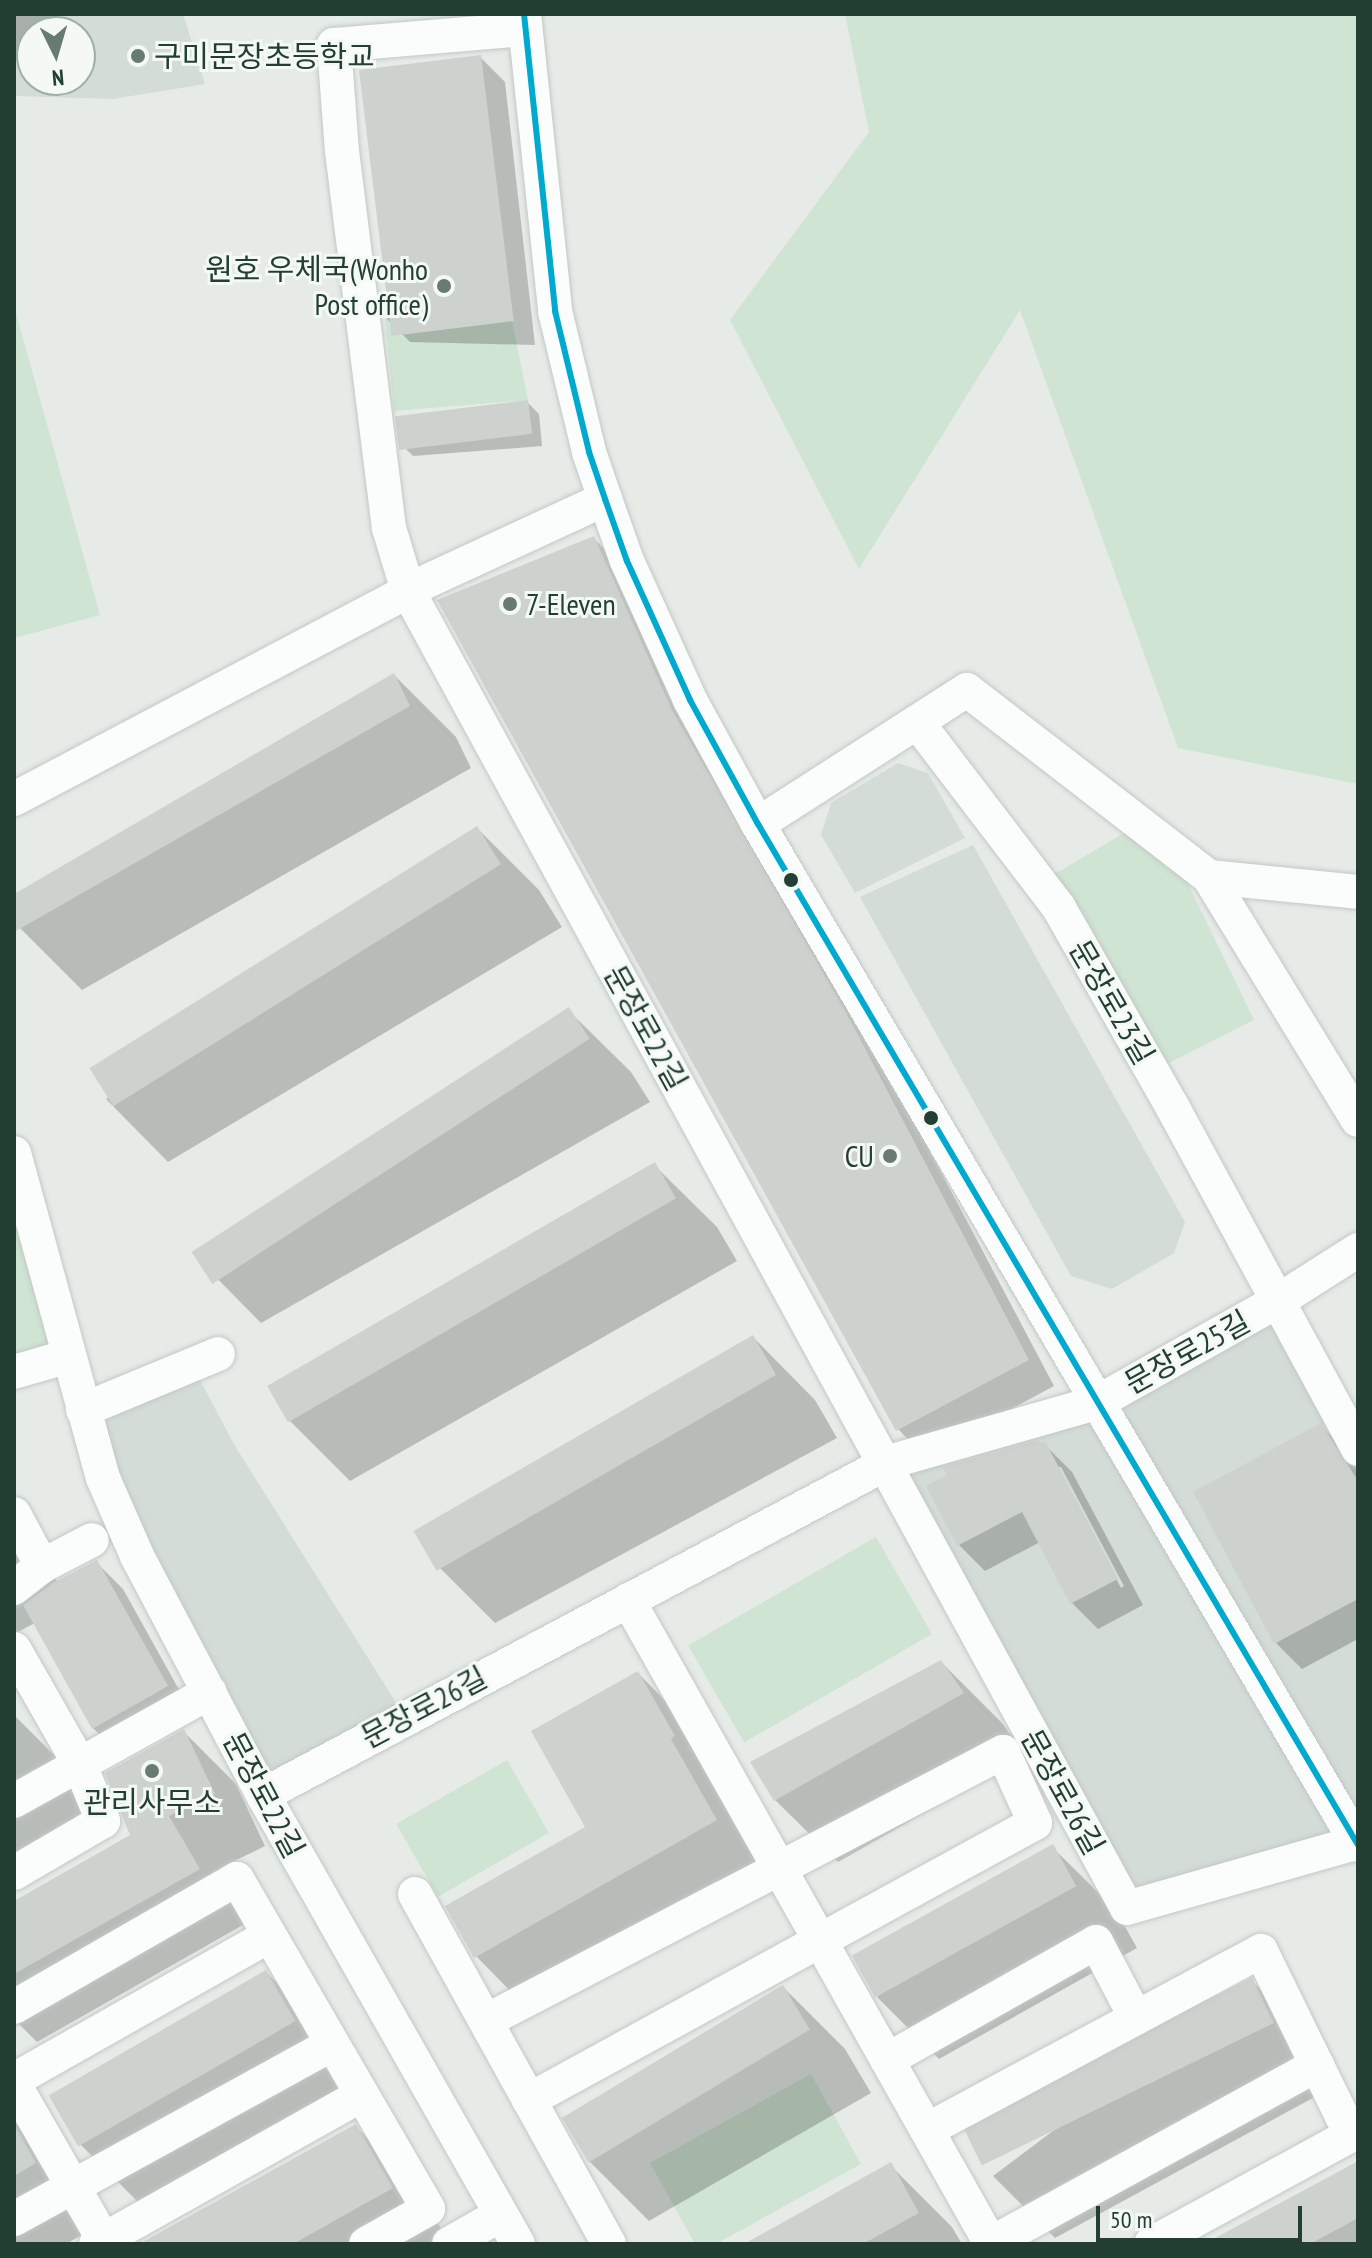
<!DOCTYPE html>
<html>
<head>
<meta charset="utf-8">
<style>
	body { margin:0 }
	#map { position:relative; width:1372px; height:2258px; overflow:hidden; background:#e6ebe8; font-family:"PT Sans Narrow","Noto Sans KR",sans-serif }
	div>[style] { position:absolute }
	.built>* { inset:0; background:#d4dcd7 }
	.green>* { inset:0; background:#cfe4d2; transform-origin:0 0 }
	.shadow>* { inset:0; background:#0003 }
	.building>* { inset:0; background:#cdd2cf; transform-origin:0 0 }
	.roads { filter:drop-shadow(0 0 2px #c3c8c5) drop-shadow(0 0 2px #c3c8c5) }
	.minor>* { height:34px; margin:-17px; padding:0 17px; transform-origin:17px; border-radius:17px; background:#fbfcfc }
	.bus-1>* { height:6px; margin:-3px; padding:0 3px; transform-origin:3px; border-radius:3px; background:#00a9ce }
	.dots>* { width:22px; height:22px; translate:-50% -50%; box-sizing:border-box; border:4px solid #f4f9f6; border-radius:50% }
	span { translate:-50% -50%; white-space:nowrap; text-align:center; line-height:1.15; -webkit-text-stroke:6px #f4f9f6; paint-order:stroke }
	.poi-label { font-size:30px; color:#233f33 }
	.left { translate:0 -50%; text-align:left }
	.right { translate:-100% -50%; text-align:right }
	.street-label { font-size:30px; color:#233f33 }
	.frame { position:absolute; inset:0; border:16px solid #233f33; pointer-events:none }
	.north { position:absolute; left:16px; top:16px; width:80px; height:80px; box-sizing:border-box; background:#f4f9f6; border:2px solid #a0afa8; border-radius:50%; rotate:175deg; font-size:22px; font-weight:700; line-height:32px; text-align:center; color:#233f33 }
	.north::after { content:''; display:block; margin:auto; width:28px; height:36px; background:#677b72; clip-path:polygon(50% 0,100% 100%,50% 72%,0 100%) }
	.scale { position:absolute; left:1096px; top:2206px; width:206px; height:36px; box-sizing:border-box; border:4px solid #233f33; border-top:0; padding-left:10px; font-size:24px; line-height:28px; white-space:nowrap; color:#233f33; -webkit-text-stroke:6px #f4f9f6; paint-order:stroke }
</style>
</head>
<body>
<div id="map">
	<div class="built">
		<div style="clip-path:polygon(evenodd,14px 14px,183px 14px,205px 84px,113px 99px,14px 96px,14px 14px,32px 32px,80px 32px,80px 80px,32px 80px,32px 32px)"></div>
		<div style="clip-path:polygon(898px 763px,928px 773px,965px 838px,855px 893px,821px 835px,831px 803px)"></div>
		<div style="clip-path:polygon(973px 845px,1185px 1222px,1174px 1253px,1112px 1289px,1071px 1276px,860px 897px)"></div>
		<div style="clip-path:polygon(1278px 1301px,1358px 1449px,1358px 1842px,1127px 1908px,885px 1465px,1096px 1403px)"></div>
		<div style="clip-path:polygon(192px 1365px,235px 1446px,405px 1717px,263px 1795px,83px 1410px)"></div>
	</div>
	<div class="green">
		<div style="clip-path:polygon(845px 14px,1358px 14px,1358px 784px,1178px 748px,1020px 310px,859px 569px,730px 320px,869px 132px)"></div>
		<div style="clip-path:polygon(14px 306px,100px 615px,14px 638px)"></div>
		<div style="clip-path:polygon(385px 319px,512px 321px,528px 400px,394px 411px)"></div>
		<div style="clip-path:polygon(1136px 826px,1172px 851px,1254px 1020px,1143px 1076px,1031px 888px)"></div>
		<div style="clip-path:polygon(14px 1216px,56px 1349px,14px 1359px)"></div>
		<div style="left:876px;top:1537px;width:112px;height:217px;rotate:60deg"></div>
		<div style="left:507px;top:1760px;width:84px;height:128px;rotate:60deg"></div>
		<div style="clip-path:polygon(811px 2074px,861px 2164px,716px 2244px,695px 2244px,650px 2163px)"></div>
	</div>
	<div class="shadow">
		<div style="clip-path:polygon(14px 14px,56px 14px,63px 32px,32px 32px,32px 53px,14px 59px)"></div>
		<div style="clip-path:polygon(481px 58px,505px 82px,535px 345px,410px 342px,386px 318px)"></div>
		<div style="clip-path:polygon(527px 402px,539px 414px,542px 446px,413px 456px,401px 444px)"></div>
		<div style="clip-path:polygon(593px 538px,620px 564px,1054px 1386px,924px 1456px,898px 1429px)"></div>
		<div style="clip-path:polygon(394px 675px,456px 737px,471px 768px,82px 990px,20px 928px,14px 917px,14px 896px)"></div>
		<div style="clip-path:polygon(477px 828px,539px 890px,562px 927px,168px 1162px,106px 1099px)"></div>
		<div style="clip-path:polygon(568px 1010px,631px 1072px,650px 1102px,261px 1323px,199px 1260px)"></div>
		<div style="clip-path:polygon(654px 1165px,717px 1227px,737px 1261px,350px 1481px,288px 1419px,270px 1386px)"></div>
		<div style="clip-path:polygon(753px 1337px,815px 1400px,837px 1438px,495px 1623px,433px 1561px)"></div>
		<div style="clip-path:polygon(1321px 1426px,1347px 1452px,1358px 1472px,1358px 1639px,1302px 1669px,1276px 1643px)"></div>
		<div style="clip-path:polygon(evenodd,1045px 1445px,1072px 1472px,1143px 1605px,1098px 1629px,1072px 1603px,1040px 1542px,985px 1571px,959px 1545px,1045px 1445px,1057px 1467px,1061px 1467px,1124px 1586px,1121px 1588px,1057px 1467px)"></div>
		<div style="clip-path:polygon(14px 1506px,58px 1583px,96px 1562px,123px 1589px,192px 1713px,119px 1754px,93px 1728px,35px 1623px,14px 1634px)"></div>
		<div style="clip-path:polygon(941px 1662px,1003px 1724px,1024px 1756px,838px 1862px,775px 1800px)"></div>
		<div style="clip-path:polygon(638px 1673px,687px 1723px,765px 1870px,525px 2006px,476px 1956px,588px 1828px)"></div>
		<div style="clip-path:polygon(14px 1715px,54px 1755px,93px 1826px,14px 1869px)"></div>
		<div style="clip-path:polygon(184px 1732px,236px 1784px,265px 1846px,220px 1868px,250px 1921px,37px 2042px,14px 2019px,14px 1903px,132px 1836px)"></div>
		<div style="clip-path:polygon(1052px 1847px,1115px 1909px,1137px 1948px,939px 2059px,877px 1997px)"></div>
		<div style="clip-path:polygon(266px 1972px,328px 2034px,357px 2084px,138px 2202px,75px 2139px)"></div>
		<div style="clip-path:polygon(1252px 1981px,1314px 2043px,1335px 2086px,1055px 2238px,993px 2176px)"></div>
		<div style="clip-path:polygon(783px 1987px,845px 2049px,871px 2093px,649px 2221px,587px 2159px)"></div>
		<div style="clip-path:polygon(14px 2121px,68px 2175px,97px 2226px,66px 2244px,14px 2244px)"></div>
		<div style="clip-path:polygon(355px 2126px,417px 2188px,450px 2244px,144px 2244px)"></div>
		<div style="clip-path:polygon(1358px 2163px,1358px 2244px,1209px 2244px)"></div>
		<div style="clip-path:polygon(890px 2165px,952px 2227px,962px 2244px,748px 2244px)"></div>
	</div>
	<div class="building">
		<div style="left:481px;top:55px;width:268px;height:123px;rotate:83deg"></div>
		<div style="left:528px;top:400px;width:34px;height:134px;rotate:83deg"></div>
		<div style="clip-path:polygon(594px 536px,672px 710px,848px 1016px,1029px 1360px,896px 1431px,437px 600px)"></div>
		<div style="clip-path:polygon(394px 673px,410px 706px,14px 932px,14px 894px)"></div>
		<div style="left:477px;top:826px;width:45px;height:457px;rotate:58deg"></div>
		<div style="left:569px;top:1007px;width:38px;height:450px;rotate:57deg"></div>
		<div style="left:655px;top:1162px;width:42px;height:448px;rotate:60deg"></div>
		<div style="left:753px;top:1335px;width:46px;height:392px;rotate:60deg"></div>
		<div style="clip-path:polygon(1321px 1423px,1358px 1481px,1358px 1599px,1274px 1644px,1193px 1492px)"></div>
		<div style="clip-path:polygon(1035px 1441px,1046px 1443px,1118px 1579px,1070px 1604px,1022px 1512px,957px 1546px,926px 1486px,947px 1475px,943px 1467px)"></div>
		<div style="clip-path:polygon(97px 1560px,168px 1686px,92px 1729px,23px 1605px,53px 1583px)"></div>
		<div style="clip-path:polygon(941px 1660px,964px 1693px,774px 1801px,750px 1762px)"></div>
		<div style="clip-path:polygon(638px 1671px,675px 1736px,671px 1739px,717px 1820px,474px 1958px,445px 1906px,585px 1827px,531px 1731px)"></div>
		<div style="clip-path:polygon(184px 1729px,215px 1794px,169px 1816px,200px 1869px,14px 1974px,14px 1901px,130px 1835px,105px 1773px)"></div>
		<div style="left:1053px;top:1844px;width:48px;height:230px;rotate:61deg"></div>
		<div style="left:266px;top:1970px;width:59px;height:251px;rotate:60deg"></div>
		<div style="left:1252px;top:1978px;width:50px;height:325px;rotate:64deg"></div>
		<div style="left:783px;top:1985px;width:52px;height:258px;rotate:59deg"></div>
		<div style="clip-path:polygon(14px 2124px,36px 2163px,14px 2176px)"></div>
		<div style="clip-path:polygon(356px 2124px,393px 2188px,293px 2244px,139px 2244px)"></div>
		<div style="clip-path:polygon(1358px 2161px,1358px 2218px,1310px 2244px,1204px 2244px)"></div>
		<div style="clip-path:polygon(891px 2162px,919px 2213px,863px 2244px,744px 2244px)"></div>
	</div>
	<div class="roads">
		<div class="minor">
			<div style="left:524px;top:14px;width:299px;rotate:84deg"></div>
			<div style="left:555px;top:311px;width:145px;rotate:76.4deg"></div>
			<div style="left:589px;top:452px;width:50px;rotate:71.2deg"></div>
			<div style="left:605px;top:499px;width:66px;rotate:70.5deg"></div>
			<div style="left:627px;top:561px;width:153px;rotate:65.6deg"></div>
			<div style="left:690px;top:700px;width:141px;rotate:61.3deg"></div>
			<div style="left:758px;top:824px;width:1184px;rotate:59.56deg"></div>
			<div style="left:525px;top:29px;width:192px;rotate:175.2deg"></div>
			<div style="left:334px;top:45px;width:106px;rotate:85.7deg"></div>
			<div style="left:342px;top:151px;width:380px;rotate:82.9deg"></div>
			<div style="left:389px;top:528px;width:66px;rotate:73.2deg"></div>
			<div style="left:408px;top:591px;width:1500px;rotate:61.37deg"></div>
			<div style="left:1127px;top:1908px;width:240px;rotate:-15.9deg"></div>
			<div style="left:917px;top:722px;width:234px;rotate:52.6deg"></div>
			<div style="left:1059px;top:908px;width:230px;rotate:60.3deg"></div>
			<div style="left:1173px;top:1108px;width:388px;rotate:61.5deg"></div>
			<div style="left:14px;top:799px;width:460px;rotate:-27.8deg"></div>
			<div style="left:421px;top:584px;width:203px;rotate:-24.8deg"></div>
			<div style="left:758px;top:824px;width:248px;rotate:-32.7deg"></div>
			<div style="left:967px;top:690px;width:306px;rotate:37.7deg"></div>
			<div style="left:1209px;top:877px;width:285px;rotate:58.5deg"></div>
			<div style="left:1209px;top:877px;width:150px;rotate:5.7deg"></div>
			<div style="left:14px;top:1153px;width:337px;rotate:74.7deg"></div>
			<div style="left:103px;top:1478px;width:85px;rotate:66.4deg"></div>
			<div style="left:137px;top:1556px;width:270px;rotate:62.2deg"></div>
			<div style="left:263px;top:1795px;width:516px;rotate:60.41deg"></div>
			<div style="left:14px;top:1372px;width:57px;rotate:-16.2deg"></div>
			<div style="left:83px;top:1410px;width:146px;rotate:-22.5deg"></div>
			<div style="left:14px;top:1514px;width:59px;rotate:61.7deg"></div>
			<div style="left:42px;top:1566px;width:36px;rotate:142deg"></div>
			<div style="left:42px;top:1566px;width:56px;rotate:-27.5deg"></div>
			<div style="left:628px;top:1600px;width:739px;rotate:60.59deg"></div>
			<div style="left:14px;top:1649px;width:131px;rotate:60.3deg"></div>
			<div style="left:79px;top:1763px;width:63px;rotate:67.5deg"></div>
			<div style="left:103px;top:1821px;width:103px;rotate:149.7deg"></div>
			<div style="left:263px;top:1795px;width:709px;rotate:-28.01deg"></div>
			<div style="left:889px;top:1462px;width:215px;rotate:-15.9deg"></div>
			<div style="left:1096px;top:1403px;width:209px;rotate:-29.3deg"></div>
			<div style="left:1278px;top:1301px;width:95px;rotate:-32.5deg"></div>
			<div style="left:14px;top:1801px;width:224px;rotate:-29.1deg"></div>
			<div style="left:415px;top:1894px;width:400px;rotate:61deg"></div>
			<div style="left:14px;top:2007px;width:257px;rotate:-29.9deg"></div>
			<div style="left:237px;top:1879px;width:381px;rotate:59.9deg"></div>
			<div style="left:428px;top:2209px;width:71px;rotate:150.6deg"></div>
			<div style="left:486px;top:2021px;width:583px;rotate:-27.49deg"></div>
			<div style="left:1003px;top:1752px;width:78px;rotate:65.7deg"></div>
			<div style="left:1035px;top:1823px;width:577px;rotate:151.3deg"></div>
			<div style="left:887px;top:2060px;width:240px;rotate:-29.4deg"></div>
			<div style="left:1096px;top:1942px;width:86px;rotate:62.2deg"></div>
			<div style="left:14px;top:2080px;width:293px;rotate:-29.5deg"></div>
			<div style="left:14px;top:2084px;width:185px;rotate:60.1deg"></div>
			<div style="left:927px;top:2130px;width:379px;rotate:-28.2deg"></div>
			<div style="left:1261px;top:1951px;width:205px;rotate:63.9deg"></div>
			<div style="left:1351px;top:2135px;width:228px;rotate:151.4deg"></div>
			<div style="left:14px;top:2219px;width:363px;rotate:-28.8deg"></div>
			<div style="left:96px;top:2244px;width:305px;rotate:-29.3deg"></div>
			<div style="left:449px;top:2244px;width:59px;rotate:-29.6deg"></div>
			<div style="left:990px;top:2244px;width:373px;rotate:-28.7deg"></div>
		</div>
	</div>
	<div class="bus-1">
		<div style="left:524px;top:14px;width:299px;rotate:84deg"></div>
		<div style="left:555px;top:311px;width:145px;rotate:76.4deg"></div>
		<div style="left:589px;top:452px;width:50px;rotate:71.2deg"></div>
		<div style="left:605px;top:499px;width:66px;rotate:70.5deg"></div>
		<div style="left:627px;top:561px;width:153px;rotate:65.6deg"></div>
		<div style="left:690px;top:700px;width:141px;rotate:61.3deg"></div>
		<div style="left:758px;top:824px;width:1184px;rotate:59.56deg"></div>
	</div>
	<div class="dots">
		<div style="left:138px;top:56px;background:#677b72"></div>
		<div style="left:444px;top:286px;background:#677b72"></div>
		<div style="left:510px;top:604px;background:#677b72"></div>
		<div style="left:791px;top:880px;background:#233f33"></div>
		<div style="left:931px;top:1118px;background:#233f33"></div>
		<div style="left:890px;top:1156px;background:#677b72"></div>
		<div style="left:152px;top:1771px;background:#677b72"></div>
	</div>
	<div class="poi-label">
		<span class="left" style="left:154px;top:56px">구미문장초등학교</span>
		<span class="right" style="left:428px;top:286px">원호 우체국(Wonho<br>Post office)</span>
		<span class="left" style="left:526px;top:604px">7-Eleven</span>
		<span class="right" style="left:874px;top:1156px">CU</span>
		<span style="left:152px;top:1802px">관리사무소</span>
	</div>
	<div class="street-label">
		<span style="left:1112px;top:1002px;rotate:60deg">문장로23길</span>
		<span style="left:646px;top:1028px;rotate:61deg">문장로22길</span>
		<span style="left:1187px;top:1352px;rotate:-29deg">문장로25길</span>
		<span style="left:424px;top:1707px;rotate:-28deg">문장로26길</span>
		<span style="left:1063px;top:1792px;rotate:61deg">문장로26길</span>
		<span style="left:264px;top:1795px;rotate:62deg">문장로22길</span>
	</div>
	<div class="frame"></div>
	<div class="north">N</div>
	<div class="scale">50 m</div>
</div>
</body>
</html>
